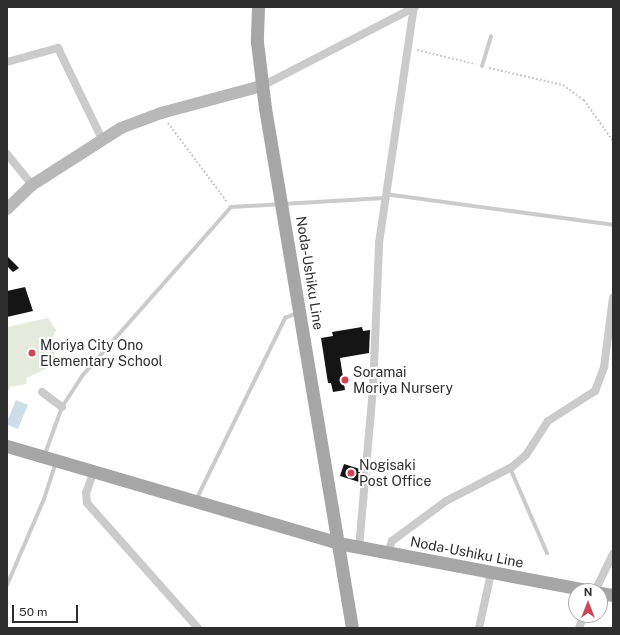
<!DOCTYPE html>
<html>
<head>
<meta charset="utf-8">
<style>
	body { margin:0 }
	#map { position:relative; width:620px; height:635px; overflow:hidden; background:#fff; font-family:"Public Sans",sans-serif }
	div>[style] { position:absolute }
	.green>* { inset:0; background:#e5eadd }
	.water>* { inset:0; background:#ccdee7; transform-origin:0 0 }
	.building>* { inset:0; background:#151515 }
	.path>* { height:1.5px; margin-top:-0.75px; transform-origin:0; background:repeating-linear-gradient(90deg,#cbcbcb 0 2px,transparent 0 4px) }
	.lane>* { height:4px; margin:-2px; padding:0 2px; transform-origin:2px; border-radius:2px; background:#cbcbcb }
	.street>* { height:8px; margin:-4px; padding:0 4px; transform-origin:4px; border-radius:4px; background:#cbcbcb }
	.secondary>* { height:12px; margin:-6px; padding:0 6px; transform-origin:6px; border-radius:6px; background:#b8b8b8 }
	.primary>* { height:13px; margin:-6.5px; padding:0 6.5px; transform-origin:6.5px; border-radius:6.5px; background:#a6a6a6 }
	.dots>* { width:11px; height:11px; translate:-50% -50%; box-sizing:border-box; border:2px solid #fff; border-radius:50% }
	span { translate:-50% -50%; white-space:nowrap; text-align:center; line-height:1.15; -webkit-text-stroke:4px #fff; paint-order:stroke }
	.street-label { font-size:14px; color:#2e2e2e }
	.poi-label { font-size:14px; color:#2e2e2e }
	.left { translate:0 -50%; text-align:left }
	.frame { position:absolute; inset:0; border:8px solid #2e2e2e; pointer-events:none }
	.north { position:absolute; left:568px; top:583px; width:40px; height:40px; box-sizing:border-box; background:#fff; border:1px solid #ababab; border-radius:50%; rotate:0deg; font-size:11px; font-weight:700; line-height:16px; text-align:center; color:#2e2e2e }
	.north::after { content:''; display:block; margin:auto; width:14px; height:18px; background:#d14458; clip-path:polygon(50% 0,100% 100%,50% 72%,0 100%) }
	.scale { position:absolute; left:12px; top:605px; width:66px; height:18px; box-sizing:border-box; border:2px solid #2e2e2e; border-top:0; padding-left:5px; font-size:12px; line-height:14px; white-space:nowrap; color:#2e2e2e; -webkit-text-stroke:3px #fff; paint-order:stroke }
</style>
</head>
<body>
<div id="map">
	<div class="green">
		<div style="clip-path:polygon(48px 318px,56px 330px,51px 342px,57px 363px,27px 378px,26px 384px,10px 387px,7px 394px,7px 327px)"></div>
	</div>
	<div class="water">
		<div style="left:16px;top:400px;width:13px;height:26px;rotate:23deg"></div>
	</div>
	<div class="building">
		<div style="clip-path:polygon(7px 256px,19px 268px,13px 272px,7px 266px)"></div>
		<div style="clip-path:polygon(25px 287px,33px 311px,7px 317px,7px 291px)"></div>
		<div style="clip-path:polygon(362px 327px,363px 331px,370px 330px,369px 353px,340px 358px,345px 390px,333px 392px,331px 383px,328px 383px,321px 338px,333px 336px,332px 332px)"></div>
		<div style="clip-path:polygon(344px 464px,360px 469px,359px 482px,340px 476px)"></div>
	</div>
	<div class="path">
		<div style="left:417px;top:50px;width:60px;rotate:13.6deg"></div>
		<div style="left:489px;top:68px;width:76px;rotate:12.9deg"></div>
		<div style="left:563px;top:85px;width:26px;rotate:36deg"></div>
		<div style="left:584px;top:100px;width:50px;rotate:54.7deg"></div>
		<div style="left:168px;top:123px;width:99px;rotate:53.2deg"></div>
	</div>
	<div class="lane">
		<div style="left:482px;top:66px;width:31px;rotate:-73deg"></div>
		<div style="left:385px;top:194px;width:230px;rotate:7.7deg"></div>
		<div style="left:45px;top:454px;width:50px;rotate:-70.1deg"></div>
		<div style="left:62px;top:407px;width:37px;rotate:-57deg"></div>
		<div style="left:82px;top:376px;width:225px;rotate:-48.6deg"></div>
		<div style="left:231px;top:207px;width:153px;rotate:-3.4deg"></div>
		<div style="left:510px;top:468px;width:93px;rotate:66.5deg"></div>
		<div style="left:196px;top:500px;width:203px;rotate:-63.9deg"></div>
		<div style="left:285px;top:318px;width:13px;rotate:-23deg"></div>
		<div style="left:7px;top:585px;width:94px;rotate:-66.7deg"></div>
		<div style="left:44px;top:499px;width:39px;rotate:-72deg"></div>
	</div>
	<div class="street">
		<div style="left:7px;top:62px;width:53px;rotate:-15.4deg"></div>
		<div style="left:58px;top:48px;width:101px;rotate:64.2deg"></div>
		<div style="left:262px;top:86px;width:172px;rotate:-27.3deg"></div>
		<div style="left:7px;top:154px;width:40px;rotate:51deg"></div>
		<div style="left:42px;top:392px;width:25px;rotate:37deg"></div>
		<div style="left:94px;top:471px;width:23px;rotate:110deg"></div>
		<div style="left:86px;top:493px;width:10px;rotate:84deg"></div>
		<div style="left:87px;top:503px;width:167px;rotate:48.4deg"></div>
		<div style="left:359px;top:548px;width:160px;rotate:-85deg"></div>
		<div style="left:373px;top:389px;width:146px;rotate:-87.6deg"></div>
		<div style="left:379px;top:243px;width:239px;rotate:-81.6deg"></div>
		<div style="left:388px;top:553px;width:13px;rotate:-72deg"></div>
		<div style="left:392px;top:541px;width:67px;rotate:-36.5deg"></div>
		<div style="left:446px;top:501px;width:74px;rotate:-27.3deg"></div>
		<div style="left:512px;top:467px;width:18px;rotate:-41deg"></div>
		<div style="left:526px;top:455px;width:40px;rotate:-57.1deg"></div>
		<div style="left:548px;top:421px;width:56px;rotate:-32.6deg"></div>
		<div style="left:595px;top:391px;width:26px;rotate:-69deg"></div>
		<div style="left:604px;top:367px;width:70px;rotate:-82.6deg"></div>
		<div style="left:595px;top:591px;width:41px;rotate:-64.1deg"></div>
		<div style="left:479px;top:628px;width:56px;rotate:-77.7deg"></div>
		<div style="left:579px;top:628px;width:14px;rotate:-69deg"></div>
	</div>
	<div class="secondary">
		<div style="left:7px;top:209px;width:35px;rotate:-44deg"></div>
		<div style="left:32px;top:185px;width:106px;rotate:-32.6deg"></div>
		<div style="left:121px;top:128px;width:43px;rotate:-20.6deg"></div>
		<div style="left:161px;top:113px;width:105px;rotate:-15deg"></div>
	</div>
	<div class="primary">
		<div style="left:258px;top:7px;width:35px;rotate:92deg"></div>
		<div style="left:257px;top:42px;width:66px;rotate:83.1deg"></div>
		<div style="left:265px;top:108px;width:527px;rotate:80.5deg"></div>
		<div style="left:7px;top:446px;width:345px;rotate:16.3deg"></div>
		<div style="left:338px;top:543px;width:258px;rotate:10.7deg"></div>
		<div style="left:600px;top:593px;width:13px;rotate:9deg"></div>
	</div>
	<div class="dots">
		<div style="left:32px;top:353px;background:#d14458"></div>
		<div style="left:345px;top:380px;background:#d14458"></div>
		<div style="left:351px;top:473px;background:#d14458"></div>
	</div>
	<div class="street-label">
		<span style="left:310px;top:273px;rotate:81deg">Noda-Ushiku Line</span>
		<span style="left:467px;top:552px;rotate:11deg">Noda-Ushiku Line</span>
	</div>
	<div class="poi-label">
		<span class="left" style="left:40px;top:353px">Moriya City Ono<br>Elementary School</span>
		<span class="left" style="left:353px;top:380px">Soramai<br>Moriya Nursery</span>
		<span class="left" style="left:359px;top:473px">Nogisaki<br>Post Office</span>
	</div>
	<div class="frame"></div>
	<div class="north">N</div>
	<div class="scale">50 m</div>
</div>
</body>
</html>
